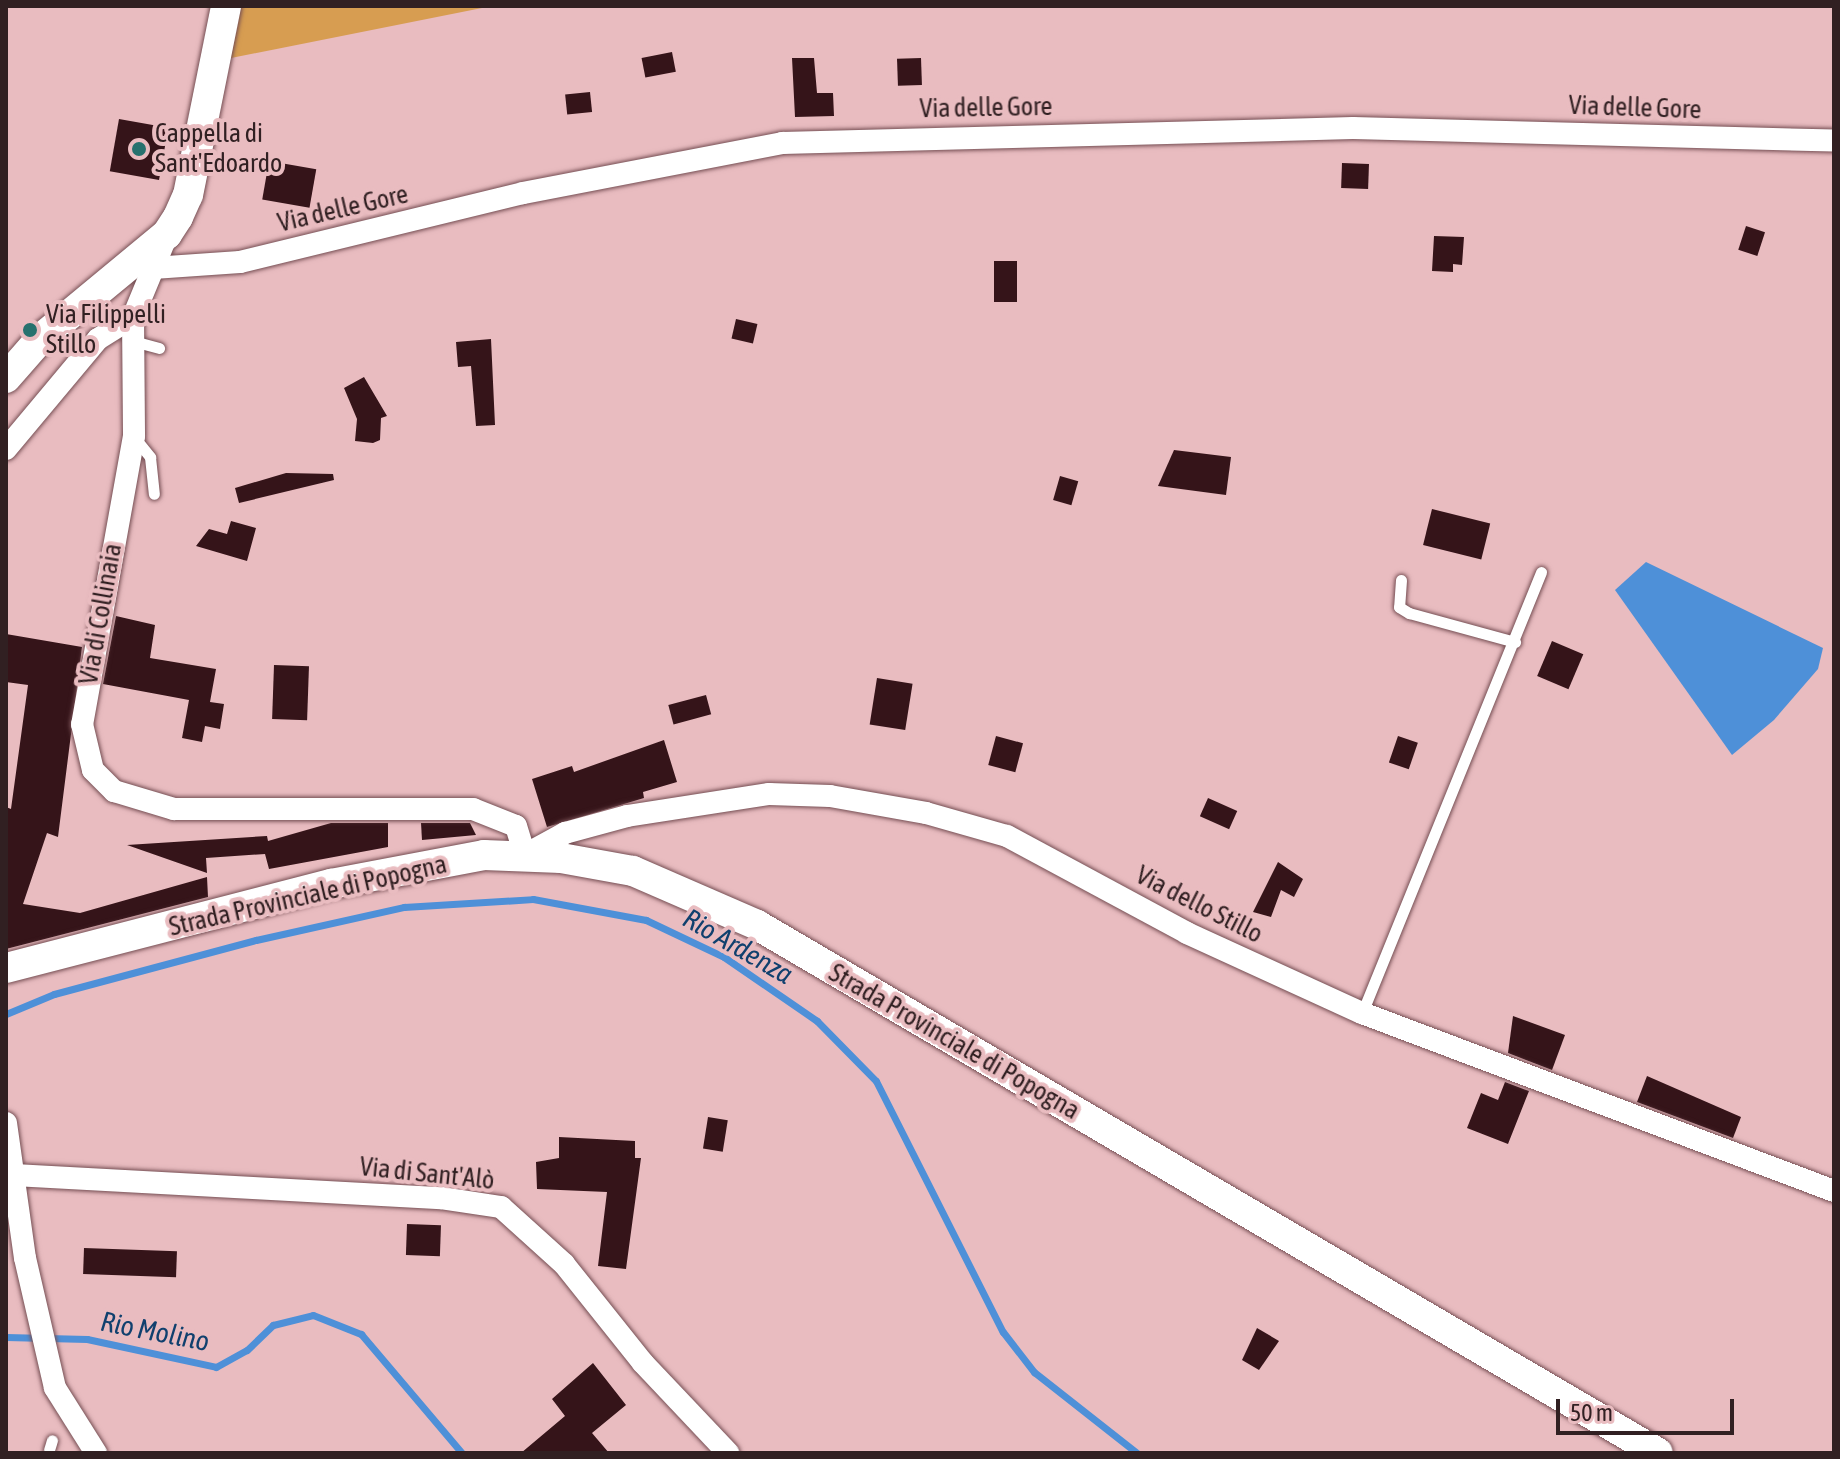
<!DOCTYPE html>
<html>
<head>
<meta charset="utf-8">
<style>
	body { margin:0 }
	#map { position:relative; width:1840px; height:1459px; overflow:hidden; background:#e9bcc0; font-family:"Asap Condensed",sans-serif }
	div>[style] { position:absolute }
	.green>* { inset:0; background:#d79d51 }
	.water>* { inset:0; background:#4e90d8 }
	.stream>* { height:7px; margin:-3.5px; padding:0 3.5px; transform-origin:3.5px; border-radius:3.5px; background:#4e90d8 }
	.building>* { inset:0; background:#351419; transform-origin:0 0 }
	.roads { filter:drop-shadow(0 0 2px #754e53) drop-shadow(0 0 2px #754e53) }
	.lane>* { height:11px; margin:-5.5px; padding:0 5.5px; transform-origin:5.5px; border-radius:5.5px; background:#fff }
	.street>* { height:22px; margin:-11px; padding:0 11px; transform-origin:11px; border-radius:11px; background:#fff }
	.secondary>* { height:30px; margin:-15px; padding:0 15px; transform-origin:15px; border-radius:15px; background:#fff }
	.dots>* { width:22px; height:22px; translate:-50% -50%; box-sizing:border-box; border:4px solid #e9bcc0; border-radius:50% }
	span { translate:-50% -50%; white-space:nowrap; text-align:center; line-height:1.15; -webkit-text-stroke:8px #e9bcc0; paint-order:stroke }
	.street-label { font-size:26px; color:#312022 }
	.poi-label { font-size:26px; color:#312022 }
	.left { translate:0 -50%; text-align:left }
	.water-label { font-size:28px; color:#10406e; font-style:italic }
	.frame { position:absolute; inset:0; border:8px solid #312022; pointer-events:none }
	.scale { position:absolute; left:1556px; top:1399px; width:178px; height:36px; box-sizing:border-box; border:4px solid #312022; border-top:0; padding-left:10px; font-size:24px; line-height:28px; white-space:nowrap; color:#312022; -webkit-text-stroke:6px #e9bcc0; paint-order:stroke }
</style>
</head>
<body>
<div id="map">
	<div class="green">
		<div style="clip-path:polygon(234px 6px,492px 6px,226px 59px)"></div>
	</div>
	<div class="water">
		<div style="clip-path:polygon(1646px 562px,1823px 648px,1818px 669px,1774px 720px,1732px 755px,1615px 590px)"></div>
	</div>
	<div class="stream">
		<div style="left:6px;top:1014px;width:52px;rotate:-22.6deg"></div>
		<div style="left:54px;top:994px;width:209px;rotate:-15deg"></div>
		<div style="left:256px;top:940px;width:152px;rotate:-12.6deg"></div>
		<div style="left:404px;top:907px;width:129px;rotate:-3.5deg"></div>
		<div style="left:533px;top:899px;width:115px;rotate:10.5deg"></div>
		<div style="left:646px;top:920px;width:86px;rotate:25.4deg"></div>
		<div style="left:724px;top:957px;width:113px;rotate:34.5deg"></div>
		<div style="left:817px;top:1021px;width:84px;rotate:45.5deg"></div>
		<div style="left:876px;top:1081px;width:281px;rotate:63.2deg"></div>
		<div style="left:1003px;top:1332px;width:51px;rotate:52.2deg"></div>
		<div style="left:1034px;top:1372px;width:131px;rotate:38.2deg"></div>
		<div style="left:6px;top:1337px;width:81px;rotate:1.4deg"></div>
		<div style="left:87px;top:1339px;width:132px;rotate:12.2deg"></div>
		<div style="left:216px;top:1367px;width:35px;rotate:-29deg"></div>
		<div style="left:247px;top:1350px;width:36px;rotate:-44deg"></div>
		<div style="left:273px;top:1325px;width:41px;rotate:-14deg"></div>
		<div style="left:313px;top:1315px;width:52px;rotate:21.6deg"></div>
		<div style="left:361px;top:1334px;width:156px;rotate:49.7deg"></div>
	</div>
	<div class="building">
		<div style="left:672px;top:52px;width:20px;height:31px;rotate:79deg"></div>
		<div style="clip-path:polygon(792px 58px,814px 58px,817px 93px,833px 93px,834px 116px,795px 117px)"></div>
		<div style="left:921px;top:58px;width:27px;height:24px;rotate:88deg"></div>
		<div style="left:590px;top:92px;width:20px;height:25px;rotate:84deg"></div>
		<div style="left:119px;top:119px;width:50px;height:53px;rotate:10deg"></div>
		<div style="left:269px;top:161px;width:48px;height:39px;rotate:10deg"></div>
		<div style="left:1342px;top:163px;width:27px;height:25px;rotate:2deg"></div>
		<div style="left:1746px;top:226px;width:20px;height:25px;rotate:18deg"></div>
		<div style="clip-path:polygon(1434px 236px,1464px 237px,1462px 265px,1453px 264px,1453px 272px,1432px 271px)"></div>
		<div style="left:994px;top:261px;width:23px;height:41px"></div>
		<div style="left:736px;top:319px;width:22px;height:20px;rotate:13deg"></div>
		<div style="clip-path:polygon(491px 339px,495px 425px,476px 426px,471px 366px,458px 367px,456px 342px)"></div>
		<div style="clip-path:polygon(364px 377px,387px 416px,381px 418px,380px 440px,373px 443px,355px 441px,357px 419px,344px 388px)"></div>
		<div style="clip-path:polygon(1174px 450px,1231px 457px,1226px 495px,1158px 486px)"></div>
		<div style="clip-path:polygon(286px 473px,333px 474px,334px 480px,239px 503px,235px 488px)"></div>
		<div style="left:1060px;top:476px;width:19px;height:25px;rotate:16deg"></div>
		<div style="left:1432px;top:509px;width:60px;height:37px;rotate:14deg"></div>
		<div style="clip-path:polygon(231px 521px,256px 528px,247px 561px,196px 546px,209px 529px,227px 534px)"></div>
		<div style="clip-path:polygon(116px 616px,155px 625px,150px 658px,216px 669px,210px 702px,224px 704px,220px 729px,205px 726px,202px 742px,182px 738px,189px 700px,103px 684px)"></div>
		<div style="clip-path:polygon(6px 634px,82px 647px,58px 837px,47px 833px,23px 904px,80px 913px,207px 877px,208px 897px,6px 949px,6px 807px,11px 809px,28px 685px,6px 682px)"></div>
		<div style="left:1552px;top:641px;width:34px;height:38px;rotate:23deg"></div>
		<div style="left:274px;top:665px;width:35px;height:54px;rotate:2deg"></div>
		<div style="left:877px;top:678px;width:36px;height:47px;rotate:9deg"></div>
		<div style="left:706px;top:695px;width:20px;height:39px;rotate:75deg"></div>
		<div style="left:996px;top:736px;width:28px;height:30px;rotate:15deg"></div>
		<div style="left:1398px;top:736px;width:21px;height:28px;rotate:19deg"></div>
		<div style="clip-path:polygon(664px 740px,677px 782px,643px 792px,644px 798px,547px 827px,532px 779px,572px 766px,574px 772px)"></div>
		<div style="left:1208px;top:798px;width:32px;height:20px;rotate:24deg"></div>
		<div style="clip-path:polygon(331px 823px,388px 823px,388px 847px,269px 869px,265px 854px,206px 858px,207px 873px,127px 845px,267px 836px,268px 841px)"></div>
		<div style="clip-path:polygon(421px 823px,470px 823px,476px 835px,422px 840px)"></div>
		<div style="clip-path:polygon(1278px 862px,1303px 879px,1294px 897px,1281px 890px,1271px 917px,1253px 912px)"></div>
		<div style="clip-path:polygon(1513px 1016px,1565px 1035px,1552px 1070px,1508px 1053px)"></div>
		<div style="clip-path:polygon(1647px 1076px,1741px 1117px,1733px 1138px,1637px 1102px)"></div>
		<div style="clip-path:polygon(1505px 1082px,1529px 1091px,1508px 1144px,1467px 1128px,1481px 1093px,1498px 1100px)"></div>
		<div style="left:708px;top:1117px;width:20px;height:32px;rotate:9deg"></div>
		<div style="clip-path:polygon(559px 1137px,635px 1141px,635px 1158px,641px 1158px,626px 1269px,598px 1266px,607px 1192px,537px 1189px,536px 1162px,559px 1158px)"></div>
		<div style="left:407px;top:1224px;width:34px;height:31px;rotate:2deg"></div>
		<div style="left:84px;top:1248px;width:93px;height:26px;rotate:2deg"></div>
		<div style="clip-path:polygon(1257px 1328px,1279px 1341px,1259px 1370px,1242px 1360px)"></div>
		<div style="clip-path:polygon(593px 1363px,626px 1405px,592px 1433px,609px 1453px,521px 1453px,565px 1416px,552px 1399px)"></div>
	</div>
	<div class="roads">
		<div class="lane">
			<div style="left:133px;top:341px;width:27px;rotate:15deg"></div>
			<div style="left:134px;top:437px;width:26px;rotate:51deg"></div>
			<div style="left:150px;top:457px;width:37px;rotate:84deg"></div>
			<div style="left:1401px;top:580px;width:27px;rotate:94deg"></div>
			<div style="left:1399px;top:607px;width:12px;rotate:31deg"></div>
			<div style="left:1409px;top:613px;width:110px;rotate:15.3deg"></div>
			<div style="left:1362px;top:1013px;width:476px;rotate:-67.9deg"></div>
			<div style="left:49px;top:1450px;width:10px;rotate:-73deg"></div>
		</div>
		<div class="street">
			<div style="left:167px;top:235px;width:89px;rotate:112.5deg"></div>
			<div style="left:133px;top:317px;width:119px;rotate:89.5deg"></div>
			<div style="left:134px;top:436px;width:293px;rotate:100.2deg"></div>
			<div style="left:82px;top:724px;width:47px;rotate:76.6deg"></div>
			<div style="left:93px;top:770px;width:30px;rotate:45deg"></div>
			<div style="left:114px;top:791px;width:63px;rotate:16.7deg"></div>
			<div style="left:174px;top:809px;width:299px"></div>
			<div style="left:473px;top:809px;width:46px;rotate:21.6deg"></div>
			<div style="left:516px;top:826px;width:30px;rotate:73deg"></div>
			<div style="left:525px;top:855px;width:46px;rotate:-28.8deg"></div>
			<div style="left:565px;top:833px;width:64px;rotate:-15.3deg"></div>
			<div style="left:627px;top:816px;width:144px;rotate:-8.8deg"></div>
			<div style="left:769px;top:794px;width:61px;rotate:1.9deg"></div>
			<div style="left:830px;top:796px;width:97px;rotate:10deg"></div>
			<div style="left:926px;top:813px;width:84px;rotate:15.9deg"></div>
			<div style="left:1007px;top:836px;width:204px;rotate:28.3deg"></div>
			<div style="left:1187px;top:933px;width:192px;rotate:24.6deg"></div>
			<div style="left:1362px;top:1013px;width:504px;rotate:20.66deg"></div>
			<div style="left:153px;top:268px;width:87px;rotate:-3.9deg"></div>
			<div style="left:240px;top:262px;width:291px;rotate:-13.7deg"></div>
			<div style="left:523px;top:193px;width:264px;rotate:-10.9deg"></div>
			<div style="left:782px;top:143px;width:571px;rotate:-1.5deg"></div>
			<div style="left:1353px;top:128px;width:481px;rotate:1.5deg"></div>
			<div style="left:6px;top:449px;width:143px;rotate:-50.1deg"></div>
			<div style="left:98px;top:339px;width:41px;rotate:-32.2deg"></div>
			<div style="left:6px;top:1123px;width:136px;rotate:82deg"></div>
			<div style="left:25px;top:1258px;width:133px;rotate:77deg"></div>
			<div style="left:55px;top:1388px;width:77px;rotate:57.8deg"></div>
			<div style="left:14px;top:1175px;width:428px;rotate:3.1deg"></div>
			<div style="left:441px;top:1198px;width:61px;rotate:8.5deg"></div>
			<div style="left:501px;top:1207px;width:85px;rotate:42.1deg"></div>
			<div style="left:564px;top:1264px;width:127px;rotate:51.4deg"></div>
			<div style="left:643px;top:1363px;width:124px;rotate:46.6deg"></div>
		</div>
		<div class="secondary">
			<div style="left:6px;top:378px;width:52px;rotate:-48.9deg"></div>
			<div style="left:40px;top:339px;width:165px;rotate:-39.6deg"></div>
			<div style="left:167px;top:234px;width:20px;rotate:-57deg"></div>
			<div style="left:178px;top:217px;width:24px;rotate:-66deg"></div>
			<div style="left:188px;top:195px;width:193px;rotate:-78.6deg"></div>
			<div style="left:6px;top:968px;width:336px;rotate:-14.5deg"></div>
			<div style="left:331px;top:884px;width:156px;rotate:-10.7deg"></div>
			<div style="left:484px;top:855px;width:77px;rotate:2.2deg"></div>
			<div style="left:561px;top:858px;width:73px;rotate:10.2deg"></div>
			<div style="left:633px;top:871px;width:135px;rotate:23.5deg"></div>
			<div style="left:757px;top:925px;width:1044px;rotate:30.37deg"></div>
		</div>
	</div>
	<div class="dots">
		<div style="left:139px;top:149px;background:#27716e"></div>
		<div style="left:30px;top:330px;background:#27716e"></div>
	</div>
	<div class="street-label">
		<span style="left:986px;top:108px;rotate:-1deg">Via delle Gore</span>
		<span style="left:1635px;top:108px;rotate:2deg">Via delle Gore</span>
		<span style="left:343px;top:209px;rotate:-13deg">Via delle Gore</span>
		<span style="left:101px;top:614px;rotate:-80deg">Via di Collinaia</span>
		<span style="left:308px;top:896px;rotate:-13deg">Strada Provinciale di Popogna</span>
		<span style="left:1199px;top:905px;rotate:27deg">Via dello Stillo</span>
		<span style="left:954px;top:1042px;rotate:30deg">Strada Provinciale di Popogna</span>
		<span style="left:427px;top:1174px;rotate:6deg">Via di Sant'Alò</span>
	</div>
	<div class="poi-label">
		<span class="left" style="left:155px;top:149px">Cappella di<br>Sant'Edoardo</span>
		<span class="left" style="left:46px;top:330px">Via Filippelli<br>Stillo</span>
	</div>
	<div class="water-label">
		<span style="left:738px;top:946px;rotate:30deg">Rio Ardenza</span>
		<span style="left:155px;top:1331px;rotate:11deg">Rio Molino</span>
	</div>
	<div class="frame"></div>
	<div class="scale">50 m</div>
</div>
</body>
</html>
